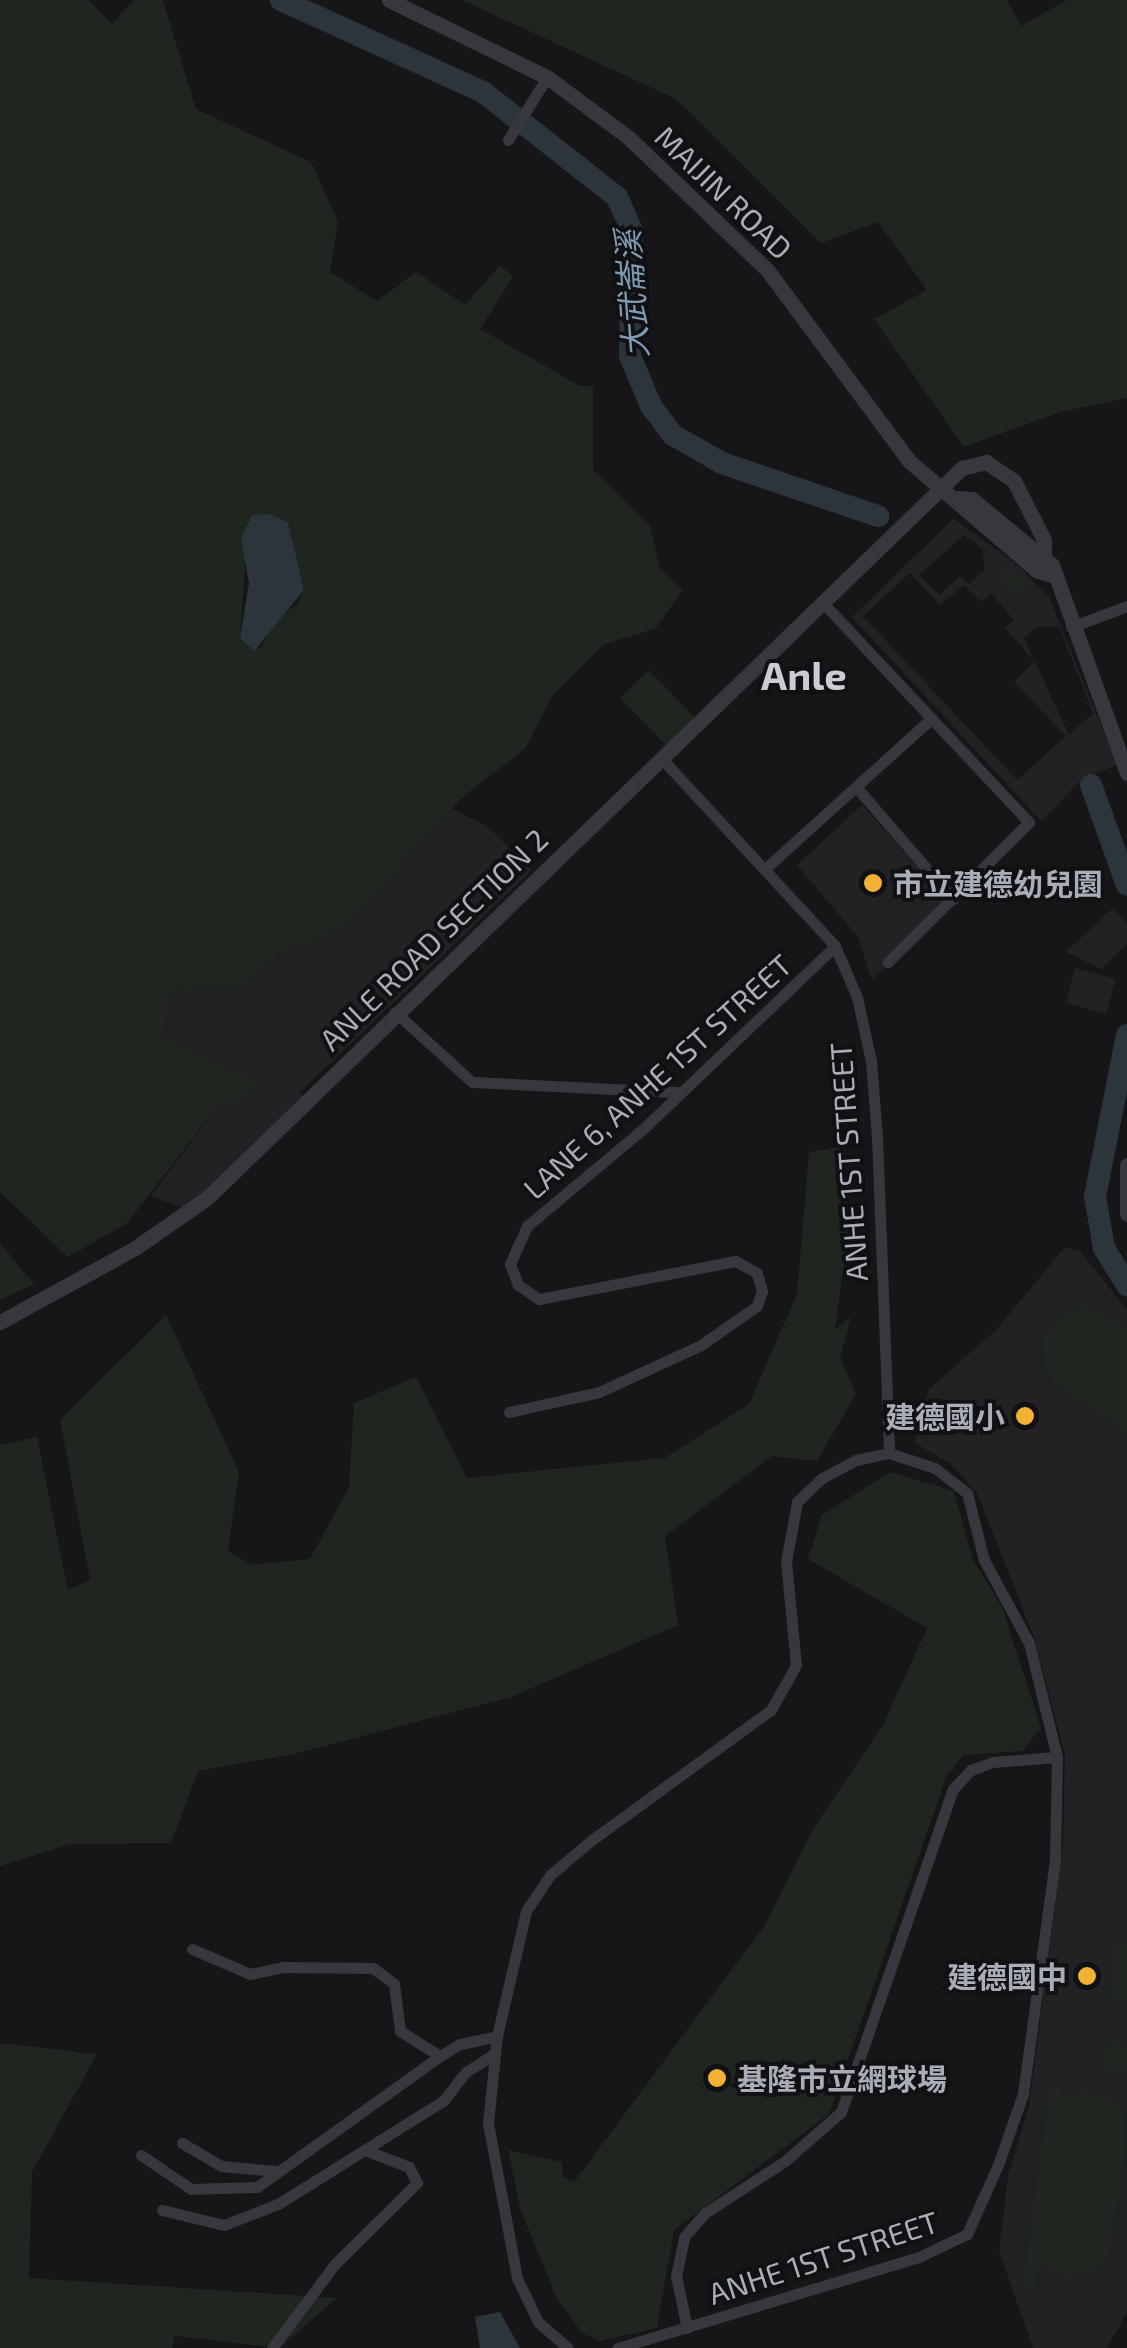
<!DOCTYPE html>
<html>
<head>
<meta charset="utf-8">
<style>
	body { margin:0 }
	#map { position:relative; width:1127px; height:2348px; overflow:hidden; background:#161618; font-family:"Exo 2","Noto Sans TC",sans-serif }
	div>[style] { position:absolute }
	.built>* { inset:0; background:#222225; transform-origin:0 0 }
	.green>* { inset:0; background:#1e261f; transform-origin:0 0 }
	.round { border-radius:50% }
	.water>* { inset:0; background:#2c353c }
	.river>* { height:22px; margin:-11px; padding:0 11px; transform-origin:11px; border-radius:11px; background:#2c353c }
	.minor>* { height:11px; margin:-5.5px; padding:0 5.5px; transform-origin:5.5px; border-radius:5.5px; background:#37383d }
	.tertiary>* { height:15px; margin:-7.5px; padding:0 7.5px; transform-origin:7.5px; border-radius:7.5px; background:#37383d }
	.dots>* { width:28px; height:28px; translate:-50% -50%; box-sizing:border-box; border:5px solid #111113; border-radius:50% }
	span { translate:-50% -50%; white-space:nowrap; text-align:center; line-height:1.15; -webkit-text-stroke:8px #111113; paint-order:stroke }
	.street-label { font-size:30px; color:#a8adb8 }
	.poi-label { font-size:30px; color:#a8adb8; font-weight:700 }
	.left { translate:0 -50%; text-align:left }
	.right { translate:-100% -50%; text-align:right }
	.water-label { font-size:32px; color:#7f9bb3; font-style:italic }
	.district-label { font-size:40px; color:#c9ccd4; font-weight:700 }
</style>
</head>
<body>
<div id="map">
	<div class="built">
		<div style="clip-path:polygon(evenodd,953px 519px,1013px 561px,1049px 597px,1117px 765px,1083px 778px,1041px 821px,852px 617px,953px 519px,964px 535px,983px 549px,984px 571px,969px 584px,960px 576px,939px 595px,919px 575px,964px 535px,953px 519px,910px 573px,940px 605px,964px 585px,981px 602px,991px 593px,1014px 620px,1005px 628px,1034px 661px,1014px 682px,1066px 736px,1017px 780px,863px 616px,910px 573px,953px 519px,1059px 626px,1093px 713px,1069px 735px,1024px 638px,1038px 627px,1059px 626px)"></div>
		<div style="clip-path:polygon(862px 805px,950px 902px,872px 980px,858px 937px,797px 865px)"></div>
		<div style="clip-path:polygon(452px 809px,487px 826px,532px 870px,299px 1093px,306px 1100px,189px 1210px,151px 1196px,221px 1102px,242px 1101px,161px 1035px,170px 992px,246px 988px,281px 952px,317px 943px,362px 913px)"></div>
		<div style="clip-path:polygon(1113px 908px,1127px 923px,1127px 944px,1101px 969px,1066px 952px)"></div>
		<div style="left:1075px;top:968px;width:42px;height:36px;rotate:15deg"></div>
		<div style="clip-path:polygon(1065px 1247px,1079px 1250px,1127px 1310px,1127px 2312px,1107px 2348px,1033px 2348px,999px 2251px,1008px 2176px,1029px 2106px,1063px 1846px,1065px 1755px,1034px 1637px,977px 1493px,952px 1465px,915px 1443px,929px 1389px,996px 1330px)"></div>
	</div>
	<div class="green">
		<div style="clip-path:polygon(evenodd,0 0,89px 0,112px 24px,133px 0,163px 0,196px 109px,311px 162px,338px 221px,330px 272px,377px 301px,416px 272px,465px 305px,500px 265px,513px 277px,480px 329px,580px 386px,593px 386px,593px 470px,650px 525px,660px 569px,683px 590px,655px 629px,604px 644px,552px 696px,525px 749px,461px 798px,362px 913px,317px 943px,281px 952px,246px 988px,171px 992px,162px 1035px,260px 1083px,242px 1102px,221px 1102px,127px 1223px,68px 1257px,0 1192px,0 0,288px 522px,304px 590px,297px 605px,274px 619px,261px 648px,240px 638px,246px 553px,288px 522px)"></div>
		<div style="clip-path:polygon(462px 0,1007px 0,1021px 26px,1067px 0,1127px 0,1127px 398px,1060px 412px,964px 447px,874px 319px,927px 290px,878px 222px,821px 243px,676px 99px)"></div>
		<div style="clip-path:polygon(998px 561px,1023px 578px,1029px 591px,1016px 593px,1000px 577px)"></div>
		<div style="left:649px;top:670px;width:75px;height:40px;rotate:46deg"></div>
		<div style="clip-path:polygon(845px 1146px,848px 1235px,835px 1329px,851px 1317px,840px 1357px,856px 1394px,817px 1461px,772px 1456px,665px 1536px,678px 1625px,511px 1697px,298px 1753px,198px 1771px,171px 1843px,70px 1844px,0 1866px,0 1445px,37px 1437px,68px 1590px,90px 1580px,60px 1420px,166px 1315px,239px 1472px,228px 1551px,252px 1565px,310px 1559px,349px 1487px,354px 1403px,416px 1377px,467px 1478px,665px 1458px,749px 1404px,797px 1294px,809px 1152px)"></div>
		<div style="clip-path:polygon(0 1243px,34px 1284px,0 1300px)"></div>
		<div style="clip-path:polygon(1086px 1305px,1127px 1328px,1127px 1433px,1053px 1383px,1045px 1368px,1042px 1339px,1064px 1310px)"></div>
		<div style="clip-path:polygon(890px 1472px,954px 1491px,973px 1560px,1002px 1607px,1041px 1728px,1022px 1751px,964px 1755px,947px 1775px,829px 2114px,674px 2230px,657px 2328px,600px 2341px,582px 2333px,556px 2297px,520px 2208px,508px 2150px,562px 2162px,562px 2176px,574px 2182px,765px 1925px,813px 1829px,883px 1725px,927px 1628px,808px 1559px,822px 1515px)"></div>
		<div style="clip-path:polygon(1114px 1939px,1127px 1940px,1127px 2000px,1110px 1999px)"></div>
		<div class="round" style="left:1101px;top:2042px;width:30px;height:30px"></div>
		<div style="clip-path:polygon(0 2043px,97px 2054px,32px 2172px,29px 2278px,337px 2298px,279px 2348px,175px 2336px,172px 2348px,0 2348px)"></div>
		<div style="clip-path:polygon(1050px 2083px,1061px 2085px,1061px 2097px,1086px 2090px,1111px 2098px,1125px 2115px,1127px 2143px,1110px 2251px,1100px 2268px,1066px 2278px,1039px 2263px,1034px 2290px,1022px 2288px)"></div>
	</div>
	<div class="water">
		<div style="clip-path:polygon(269px 514px,288px 522px,304px 590px,254px 651px,240px 638px,249px 583px,241px 539px,252px 515px)"></div>
		<div style="clip-path:polygon(500px 2312px,520px 2348px,480px 2348px,475px 2317px)"></div>
	</div>
	<div class="river">
		<div style="left:281px;top:0;width:222px;rotate:24.5deg"></div>
		<div style="left:483px;top:92px;width:170px;rotate:38.1deg"></div>
		<div style="left:617px;top:197px;width:37px;rotate:66deg"></div>
		<div style="left:632px;top:231px;width:125px;rotate:90.9deg"></div>
		<div style="left:630px;top:356px;width:54px;rotate:67.2deg"></div>
		<div style="left:651px;top:406px;width:36px;rotate:53deg"></div>
		<div style="left:673px;top:435px;width:56px;rotate:29.7deg"></div>
		<div style="left:722px;top:463px;width:165px;rotate:18.8deg"></div>
		<div style="left:1091px;top:785px;width:106px;rotate:70.2deg"></div>
		<div style="left:1127px;top:1035px;width:164px;rotate:101.2deg"></div>
		<div style="left:1095px;top:1196px;width:53px;rotate:80.2deg"></div>
		<div style="left:1104px;top:1248px;width:44px;rotate:58.1deg"></div>
	</div>
	<div class="minor">
		<div style="left:508px;top:140px;width:74px;rotate:-58.2deg"></div>
		<div style="left:824px;top:604px;width:299px;rotate:46.8deg"></div>
		<div style="left:1029px;top:822px;width:199px;rotate:135.2deg"></div>
		<div style="left:1071px;top:627px;width:60px;rotate:-20.6deg"></div>
		<div style="left:662px;top:759px;width:255px;rotate:47.2deg"></div>
		<div style="left:835px;top:946px;width:56px;rotate:66.7deg"></div>
		<div style="left:857px;top:997px;width:66px;rotate:77.7deg"></div>
		<div style="left:871px;top:1061px;width:76px;rotate:85.5deg"></div>
		<div style="left:877px;top:1137px;width:316px;rotate:87.8deg"></div>
		<div style="left:857px;top:788px;width:147px;rotate:49.1deg"></div>
		<div style="left:767px;top:867px;width:222px;rotate:-42.1deg"></div>
		<div style="left:395px;top:1012px;width:104px;rotate:42.3deg"></div>
		<div style="left:472px;top:1082px;width:208px;rotate:2.8deg"></div>
		<div style="left:509px;top:1412px;width:92px;rotate:-12.5deg"></div>
		<div style="left:599px;top:1392px;width:112px;rotate:-24.7deg"></div>
		<div style="left:701px;top:1345px;width:68px;rotate:-34.9deg"></div>
		<div style="left:757px;top:1306px;width:16px;rotate:-72deg"></div>
		<div style="left:762px;top:1291px;width:19px;rotate:-106deg"></div>
		<div style="left:757px;top:1273px;width:25px;rotate:-151deg"></div>
		<div style="left:735px;top:1261px;width:200px;rotate:169deg"></div>
		<div style="left:539px;top:1299px;width:25px;rotate:-146deg"></div>
		<div style="left:518px;top:1285px;width:22px;rotate:-111deg"></div>
		<div style="left:510px;top:1264px;width:42px;rotate:-65.9deg"></div>
		<div style="left:527px;top:1226px;width:151px;rotate:-39.9deg"></div>
		<div style="left:643px;top:1129px;width:265px;rotate:-43.6deg"></div>
		<div style="left:192px;top:1949px;width:63px;rotate:23.3deg"></div>
		<div style="left:250px;top:1974px;width:35px;rotate:-12deg"></div>
		<div style="left:284px;top:1967px;width:89px;rotate:0.6deg"></div>
		<div style="left:373px;top:1968px;width:26px;rotate:37deg"></div>
		<div style="left:394px;top:1984px;width:47px;rotate:82.7deg"></div>
		<div style="left:400px;top:2031px;width:47px;rotate:32deg"></div>
		<div style="left:182px;top:2143px;width:45px;rotate:30.5deg"></div>
		<div style="left:221px;top:2166px;width:55px;rotate:5.2deg"></div>
		<div style="left:141px;top:2155px;width:60px;rotate:34.2deg"></div>
		<div style="left:191px;top:2189px;width:66px;rotate:-1.7deg"></div>
		<div style="left:257px;top:2187px;width:225px;rotate:-35.6deg"></div>
		<div style="left:440px;top:2056px;width:23px;rotate:-31deg"></div>
		<div style="left:460px;top:2044px;width:38px;rotate:-12deg"></div>
		<div style="left:162px;top:2210px;width:64px;rotate:13.6deg"></div>
		<div style="left:224px;top:2225px;width:58px;rotate:-21.3deg"></div>
		<div style="left:278px;top:2204px;width:195px;rotate:-32deg"></div>
		<div style="left:443px;top:2101px;width:37px;rotate:-52deg"></div>
		<div style="left:466px;top:2072px;width:33px;rotate:-33deg"></div>
		<div style="left:687px;top:2328px;width:53px;rotate:-101.9deg"></div>
		<div style="left:676px;top:2276px;width:40px;rotate:-78deg"></div>
		<div style="left:684px;top:2237px;width:32px;rotate:-49deg"></div>
		<div style="left:705px;top:2213px;width:95px;rotate:-33deg"></div>
		<div style="left:785px;top:2161px;width:74px;rotate:-41.2deg"></div>
		<div style="left:841px;top:2112px;width:342px;rotate:-70.9deg"></div>
		<div style="left:953px;top:1789px;width:26px;rotate:-47deg"></div>
		<div style="left:971px;top:1770px;width:23px;rotate:-20deg"></div>
		<div style="left:993px;top:1762px;width:64px;rotate:-4.5deg"></div>
		<div style="left:272px;top:2348px;width:104px;rotate:-53.2deg"></div>
		<div style="left:334px;top:2265px;width:117px;rotate:-44.7deg"></div>
		<div style="left:417px;top:2183px;width:18px;rotate:-117deg"></div>
		<div style="left:409px;top:2167px;width:45px;rotate:-159.1deg"></div>
		<div style="left:568px;top:2348px;width:40px;rotate:-139deg"></div>
		<div style="left:538px;top:2322px;width:49px;rotate:-115.5deg"></div>
		<div style="left:517px;top:2278px;width:158px;rotate:-100.6deg"></div>
		<div style="left:488px;top:2123px;width:87px;rotate:-84.1deg"></div>
		<div style="left:497px;top:2036px;width:128px;rotate:-76.9deg"></div>
		<div style="left:526px;top:1911px;width:43px;rotate:-56.3deg"></div>
		<div style="left:550px;top:1875px;width:51px;rotate:-40.2deg"></div>
		<div style="left:589px;top:1842px;width:225px;rotate:-36deg"></div>
		<div style="left:771px;top:1710px;width:51px;rotate:-60.9deg"></div>
		<div style="left:796px;top:1665px;width:103px;rotate:-95.5deg"></div>
		<div style="left:786px;top:1562px;width:61px;rotate:-79.6deg"></div>
		<div style="left:797px;top:1502px;width:35px;rotate:-44deg"></div>
		<div style="left:822px;top:1478px;width:38px;rotate:-28deg"></div>
		<div style="left:856px;top:1460px;width:34px;rotate:-12deg"></div>
		<div style="left:889px;top:1453px;width:48px;rotate:18.1deg"></div>
		<div style="left:935px;top:1468px;width:41px;rotate:38deg"></div>
		<div style="left:967px;top:1493px;width:69px;rotate:75.8deg"></div>
		<div style="left:984px;top:1560px;width:94px;rotate:61.5deg"></div>
		<div style="left:1029px;top:1643px;width:117px;rotate:76.2deg"></div>
		<div style="left:1057px;top:1757px;width:103px;rotate:91.1deg"></div>
		<div style="left:1055px;top:1860px;width:236px;rotate:97.8deg"></div>
		<div style="left:1023px;top:2094px;width:75px;rotate:109.4deg"></div>
		<div style="left:998px;top:2165px;width:76px;rotate:114.2deg"></div>
		<div style="left:967px;top:2234px;width:53px;rotate:154.4deg"></div>
		<div style="left:919px;top:2257px;width:315px;rotate:163.2deg"></div>
	</div>
	<div class="tertiary">
		<div style="left:389px;top:0;width:176px;rotate:26deg"></div>
		<div style="left:547px;top:77px;width:102px;rotate:36.6deg"></div>
		<div style="left:629px;top:138px;width:192px;rotate:43.7deg"></div>
		<div style="left:768px;top:271px;width:237px;rotate:53.4deg"></div>
		<div style="left:909px;top:461px;width:167px;rotate:40.6deg"></div>
		<div style="left:1036px;top:570px;width:19px;rotate:18deg"></div>
		<div style="left:957px;top:498px;width:15px;rotate:4deg"></div>
		<div style="left:972px;top:499px;width:104px;rotate:39.5deg"></div>
		<div style="left:1052px;top:565px;width:221px;rotate:70.2deg"></div>
		<div style="left:1127px;top:1165px;width:49px;rotate:90deg"></div>
		<div style="left:0;top:1322px;width:154px;rotate:-28.7deg"></div>
		<div style="left:135px;top:1248px;width:88px;rotate:-34.8deg"></div>
		<div style="left:207px;top:1198px;width:1050px;rotate:-44.04deg"></div>
		<div style="left:962px;top:468px;width:25px;rotate:-14deg"></div>
		<div style="left:986px;top:462px;width:34px;rotate:34deg"></div>
		<div style="left:1014px;top:481px;width:66px;rotate:63deg"></div>
		<div style="left:1044px;top:540px;width:16px;rotate:90deg"></div>
	</div>
	<div class="dots">
		<div style="left:873px;top:883px;background:#f2b134"></div>
		<div style="left:1025px;top:1416px;background:#f2b134"></div>
		<div style="left:1087px;top:1976px;background:#f2b134"></div>
		<div style="left:717px;top:2078px;background:#f2b134"></div>
	</div>
	<div class="street-label">
		<span style="left:724px;top:192px;rotate:44deg">MAIJIN ROAD</span>
		<span style="left:433px;top:939px;rotate:-44deg">ANLE ROAD SECTION 2</span>
		<span style="left:657px;top:1076px;rotate:-42deg">LANE 6, ANHE 1ST STREET</span>
		<span style="left:848px;top:1162px;rotate:-94deg">ANHE 1ST STREET</span>
		<span style="left:823px;top:2257px;rotate:-18deg">ANHE 1ST STREET</span>
	</div>
	<div class="poi-label">
		<span class="left" style="left:893px;top:883px">市立建德幼兒園</span>
		<span class="right" style="left:1005px;top:1416px">建德國小</span>
		<span class="right" style="left:1067px;top:1976px">建德國中</span>
		<span class="left" style="left:737px;top:2078px">基隆市立網球場</span>
	</div>
	<div class="water-label">
		<span style="left:631px;top:294px;rotate:-94deg">大武崙溪</span>
	</div>
	<div class="district-label">
		<span style="left:804px;top:674px">Anle</span>
	</div>
</div>
</body>
</html>
